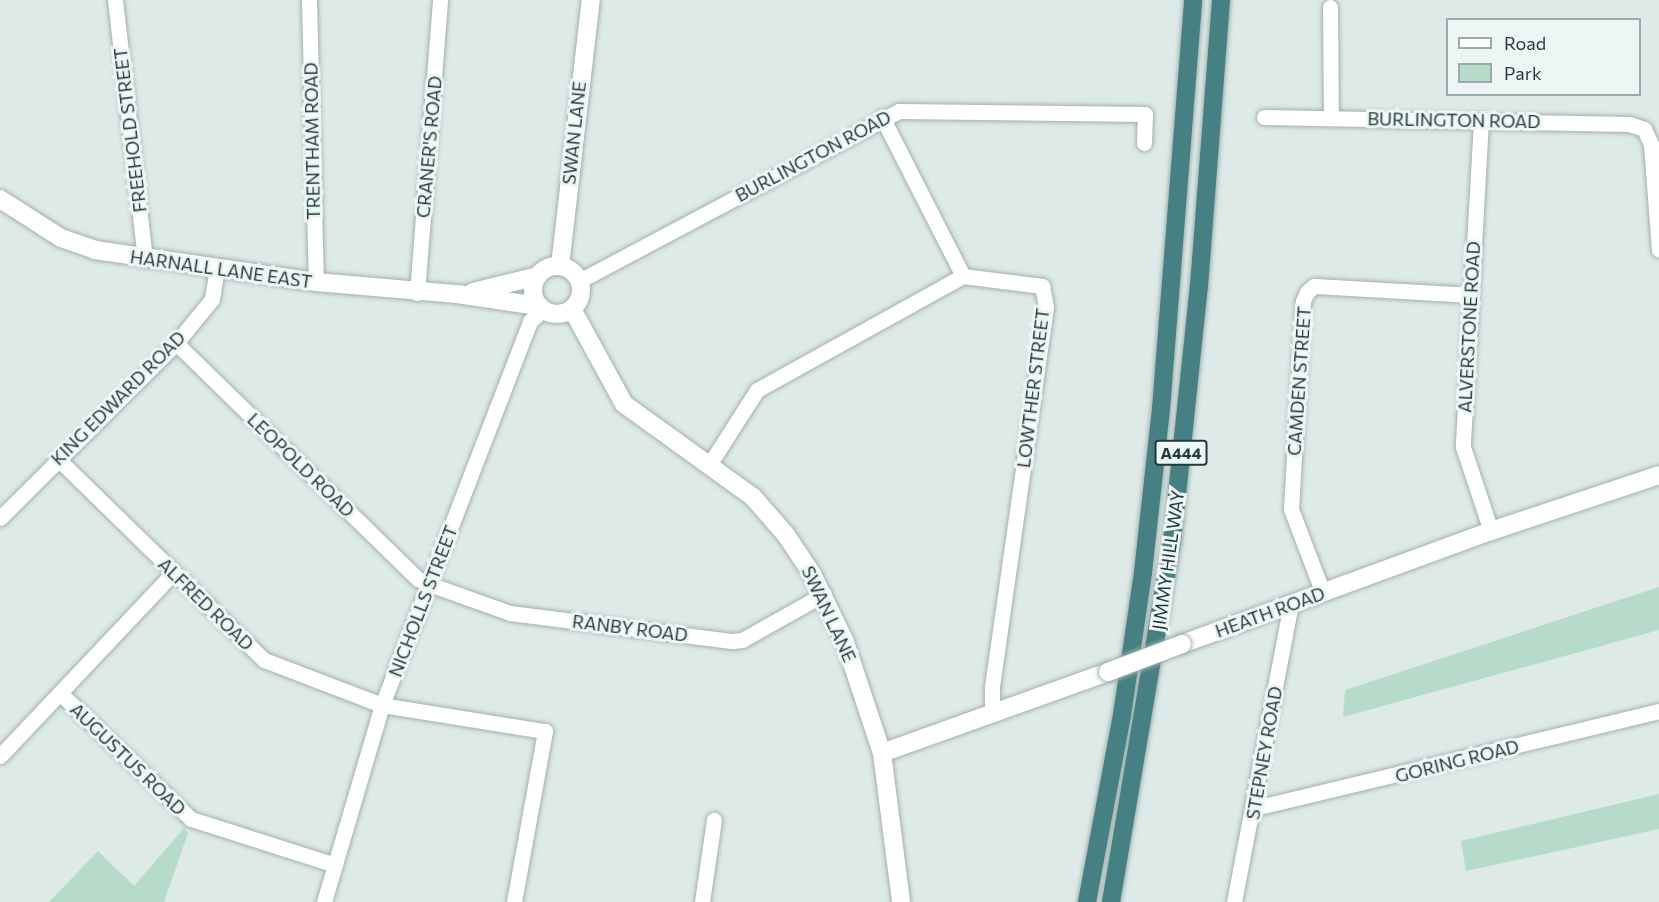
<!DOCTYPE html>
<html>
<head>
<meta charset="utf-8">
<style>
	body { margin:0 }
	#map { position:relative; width:1659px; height:902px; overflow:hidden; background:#deeae8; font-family:Commissioner,sans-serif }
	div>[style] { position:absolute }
	.green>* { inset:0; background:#b6dbca }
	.roads { filter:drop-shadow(0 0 2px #a1b1b0) drop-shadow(0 0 2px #a1b1b0) }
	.minor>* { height:15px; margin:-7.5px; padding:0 7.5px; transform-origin:7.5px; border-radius:7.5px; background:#fff }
	.tertiary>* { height:18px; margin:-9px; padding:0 9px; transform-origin:9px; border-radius:9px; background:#fff }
	.secondary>* { height:18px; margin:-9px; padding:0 9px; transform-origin:9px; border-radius:9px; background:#fff }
	.secondary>.ring { margin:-9px; padding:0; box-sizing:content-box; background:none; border:18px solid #fff; border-radius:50% }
	.trunk>* { height:18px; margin:-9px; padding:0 9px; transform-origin:9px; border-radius:9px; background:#468082 }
	.bridges { filter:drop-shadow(0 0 2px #a1b1b0) drop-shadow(0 0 2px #a1b1b0) }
	.tertiary-bridge>* { height:18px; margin:-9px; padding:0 9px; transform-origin:9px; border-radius:9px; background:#fff }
	span { translate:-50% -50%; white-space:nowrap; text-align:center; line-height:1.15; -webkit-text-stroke:6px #eef6f5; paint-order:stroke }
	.shield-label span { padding:2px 4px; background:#eef6f5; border:2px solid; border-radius:4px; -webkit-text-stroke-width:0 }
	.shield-label { font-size:16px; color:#1f3939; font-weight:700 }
	.street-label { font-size:18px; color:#1f3939 }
	.legend { position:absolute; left:1446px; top:18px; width:195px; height:78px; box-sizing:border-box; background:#eef6f5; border:2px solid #9baaaa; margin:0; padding:8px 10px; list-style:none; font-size:18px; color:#1f3939 }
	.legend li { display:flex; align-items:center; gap:12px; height:30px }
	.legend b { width:30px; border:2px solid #9baaaa }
</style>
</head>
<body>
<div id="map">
	<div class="green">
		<div style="clip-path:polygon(1659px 587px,1659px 630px,1343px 717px,1345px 690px)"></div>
		<div style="clip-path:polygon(1659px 794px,1659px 829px,1466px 871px,1461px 841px)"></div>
		<div style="clip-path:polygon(184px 828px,188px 833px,164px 902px,49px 902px,98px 851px,134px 886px)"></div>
	</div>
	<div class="roads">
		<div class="minor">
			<div style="left:115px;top:0;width:261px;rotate:83.4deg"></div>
			<div style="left:309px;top:0;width:282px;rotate:88.6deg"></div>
			<div style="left:1330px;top:7px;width:111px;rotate:89.5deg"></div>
			<div style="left:882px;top:117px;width:178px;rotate:63deg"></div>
			<div style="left:1264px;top:117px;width:365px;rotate:1.1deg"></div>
			<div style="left:1629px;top:124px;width:16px;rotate:18deg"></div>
			<div style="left:1644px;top:129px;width:17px;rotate:65deg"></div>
			<div style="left:1651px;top:144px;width:106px;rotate:85.7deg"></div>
			<div style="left:1481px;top:120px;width:327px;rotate:93.2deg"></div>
			<div style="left:1463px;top:447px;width:89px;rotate:71.6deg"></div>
			<div style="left:579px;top:281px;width:362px;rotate:-28deg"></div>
			<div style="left:899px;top:111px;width:246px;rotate:0.7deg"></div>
			<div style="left:1145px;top:114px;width:29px;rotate:92deg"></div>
			<div style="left:417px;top:293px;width:294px;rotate:-85.5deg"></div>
			<div style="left:176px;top:343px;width:338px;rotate:44.3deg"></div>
			<div style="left:418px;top:579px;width:12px;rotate:24deg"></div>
			<div style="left:429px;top:584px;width:86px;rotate:19.7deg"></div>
			<div style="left:510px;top:613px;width:225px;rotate:7.2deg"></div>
			<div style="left:733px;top:641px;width:9px;rotate:-6deg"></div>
			<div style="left:742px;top:640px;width:94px;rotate:-29.3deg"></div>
			<div style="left:58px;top:459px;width:288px;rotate:44.3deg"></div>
			<div style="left:264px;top:660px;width:126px;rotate:20.9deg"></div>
			<div style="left:382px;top:705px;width:165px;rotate:9.1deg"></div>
			<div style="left:545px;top:731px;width:174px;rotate:100.3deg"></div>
			<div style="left:709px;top:465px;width:89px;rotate:-57.4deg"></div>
			<div style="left:757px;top:390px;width:235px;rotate:-29deg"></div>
			<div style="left:963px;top:276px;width:80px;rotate:7.2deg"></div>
			<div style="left:1042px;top:286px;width:21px;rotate:79deg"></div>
			<div style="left:1046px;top:307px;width:385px;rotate:98.1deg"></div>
			<div style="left:992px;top:688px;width:24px;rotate:90deg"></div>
			<div style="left:0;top:518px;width:248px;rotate:-44.8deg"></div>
			<div style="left:176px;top:343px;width:57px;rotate:-50.7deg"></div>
			<div style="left:212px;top:299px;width:31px;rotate:-81deg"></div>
			<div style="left:1323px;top:593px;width:90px;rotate:-110.9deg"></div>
			<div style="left:1291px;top:509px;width:208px;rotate:-86.7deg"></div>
			<div style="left:1303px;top:301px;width:10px;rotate:-66deg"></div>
			<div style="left:1307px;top:292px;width:9px;rotate:-41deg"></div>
			<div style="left:1314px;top:286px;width:155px;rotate:3.3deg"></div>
			<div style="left:61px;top:694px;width:180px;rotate:43.9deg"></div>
			<div style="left:191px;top:819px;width:151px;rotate:17.7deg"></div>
			<div style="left:0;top:756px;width:253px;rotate:-46.6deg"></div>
			<div style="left:1255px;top:808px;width:415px;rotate:-13.5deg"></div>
			<div style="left:324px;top:902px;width:205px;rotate:-73.6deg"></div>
			<div style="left:382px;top:705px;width:412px;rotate:-68.9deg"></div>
			<div style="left:530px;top:321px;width:17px;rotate:-40deg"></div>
			<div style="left:702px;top:902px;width:83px;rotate:-81.7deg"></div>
			<div style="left:1234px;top:902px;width:304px;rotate:-79.2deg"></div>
		</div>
		<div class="tertiary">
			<div style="left:560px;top:266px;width:268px;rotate:-83.4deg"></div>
			<div style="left:1182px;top:644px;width:329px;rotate:-20.1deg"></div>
			<div style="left:1491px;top:531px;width:177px;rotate:-18.4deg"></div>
			<div style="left:882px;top:753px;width:240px;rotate:-19.7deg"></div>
		</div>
		<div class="secondary">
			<div style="left:0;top:199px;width:72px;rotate:32.6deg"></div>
			<div style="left:61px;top:238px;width:36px;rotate:19deg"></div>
			<div style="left:95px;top:250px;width:223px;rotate:8.2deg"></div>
			<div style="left:316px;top:282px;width:142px;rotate:4.9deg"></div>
			<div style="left:457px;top:294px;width:82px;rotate:8.4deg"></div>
			<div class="ring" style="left:533px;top:266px;width:30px;height:30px"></div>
			<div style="left:473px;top:292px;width:67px;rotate:-13.8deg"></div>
			<div style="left:572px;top:309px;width:108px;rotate:61.3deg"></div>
			<div style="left:624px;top:404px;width:159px;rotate:35.8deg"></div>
			<div style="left:753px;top:497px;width:50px;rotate:49deg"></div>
			<div style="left:786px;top:535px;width:47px;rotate:56.3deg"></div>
			<div style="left:812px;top:574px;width:76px;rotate:64.1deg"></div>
			<div style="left:845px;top:642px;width:117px;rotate:71.6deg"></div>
			<div style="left:882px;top:753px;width:150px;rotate:82.7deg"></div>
		</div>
		<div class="trunk">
			<div style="left:1087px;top:902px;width:190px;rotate:-79.4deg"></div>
			<div style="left:1122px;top:715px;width:145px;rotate:-81.6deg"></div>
			<div style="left:1143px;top:572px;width:164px;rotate:-83.7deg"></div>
			<div style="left:1161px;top:409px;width:410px;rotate:-85.5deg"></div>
			<div style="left:1111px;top:902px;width:365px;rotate:-80.4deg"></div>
			<div style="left:1172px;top:542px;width:257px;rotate:-84deg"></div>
			<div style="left:1199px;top:286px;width:287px;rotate:-85.6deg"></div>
		</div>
	</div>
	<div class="bridges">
		<div class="tertiary-bridge">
			<div style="left:1108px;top:672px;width:79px;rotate:-20.7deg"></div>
		</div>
	</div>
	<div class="shield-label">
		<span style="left:1181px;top:453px">A444</span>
	</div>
	<div class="street-label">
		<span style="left:1454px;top:120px;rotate:1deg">BURLINGTON ROAD</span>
		<span style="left:130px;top:130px;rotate:-97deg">FREEHOLD STREET</span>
		<span style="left:574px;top:133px;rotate:-84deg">SWAN LANE</span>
		<span style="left:312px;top:141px;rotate:-91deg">TRENTHAM ROAD</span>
		<span style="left:429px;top:147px;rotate:-85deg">CRANER'S ROAD</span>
		<span style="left:813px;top:156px;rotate:-28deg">BURLINGTON ROAD</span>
		<span style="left:221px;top:269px;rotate:8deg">HARNALL LANE EAST</span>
		<span style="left:1469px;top:327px;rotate:-87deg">ALVERSTONE ROAD</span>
		<span style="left:1299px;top:381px;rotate:-86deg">CAMDEN STREET</span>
		<span style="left:1033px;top:388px;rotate:-83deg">LOWTHER STREET</span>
		<span style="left:118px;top:398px;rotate:-45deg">KING EDWARD ROAD</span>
		<span style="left:301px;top:465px;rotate:44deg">LEOPOLD ROAD</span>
		<span style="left:1168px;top:560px;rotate:-82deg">JIMMY HILL WAY</span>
		<span style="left:423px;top:601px;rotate:-69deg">NICHOLLS STREET</span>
		<span style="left:206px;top:604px;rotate:44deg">ALFRED ROAD</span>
		<span style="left:1270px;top:612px;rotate:-20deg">HEATH ROAD</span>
		<span style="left:829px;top:614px;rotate:65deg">SWAN LANE</span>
		<span style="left:630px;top:628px;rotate:7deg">RANBY ROAD</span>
		<span style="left:1264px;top:753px;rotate:-80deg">STEPNEY ROAD</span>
		<span style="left:128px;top:759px;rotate:44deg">AUGUSTUS ROAD</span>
		<span style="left:1457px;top:761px;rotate:-14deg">GORING ROAD</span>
	</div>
	<ul class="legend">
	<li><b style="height:8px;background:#fff"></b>Road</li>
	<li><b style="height:16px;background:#b6dbca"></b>Park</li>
	</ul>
</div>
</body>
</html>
